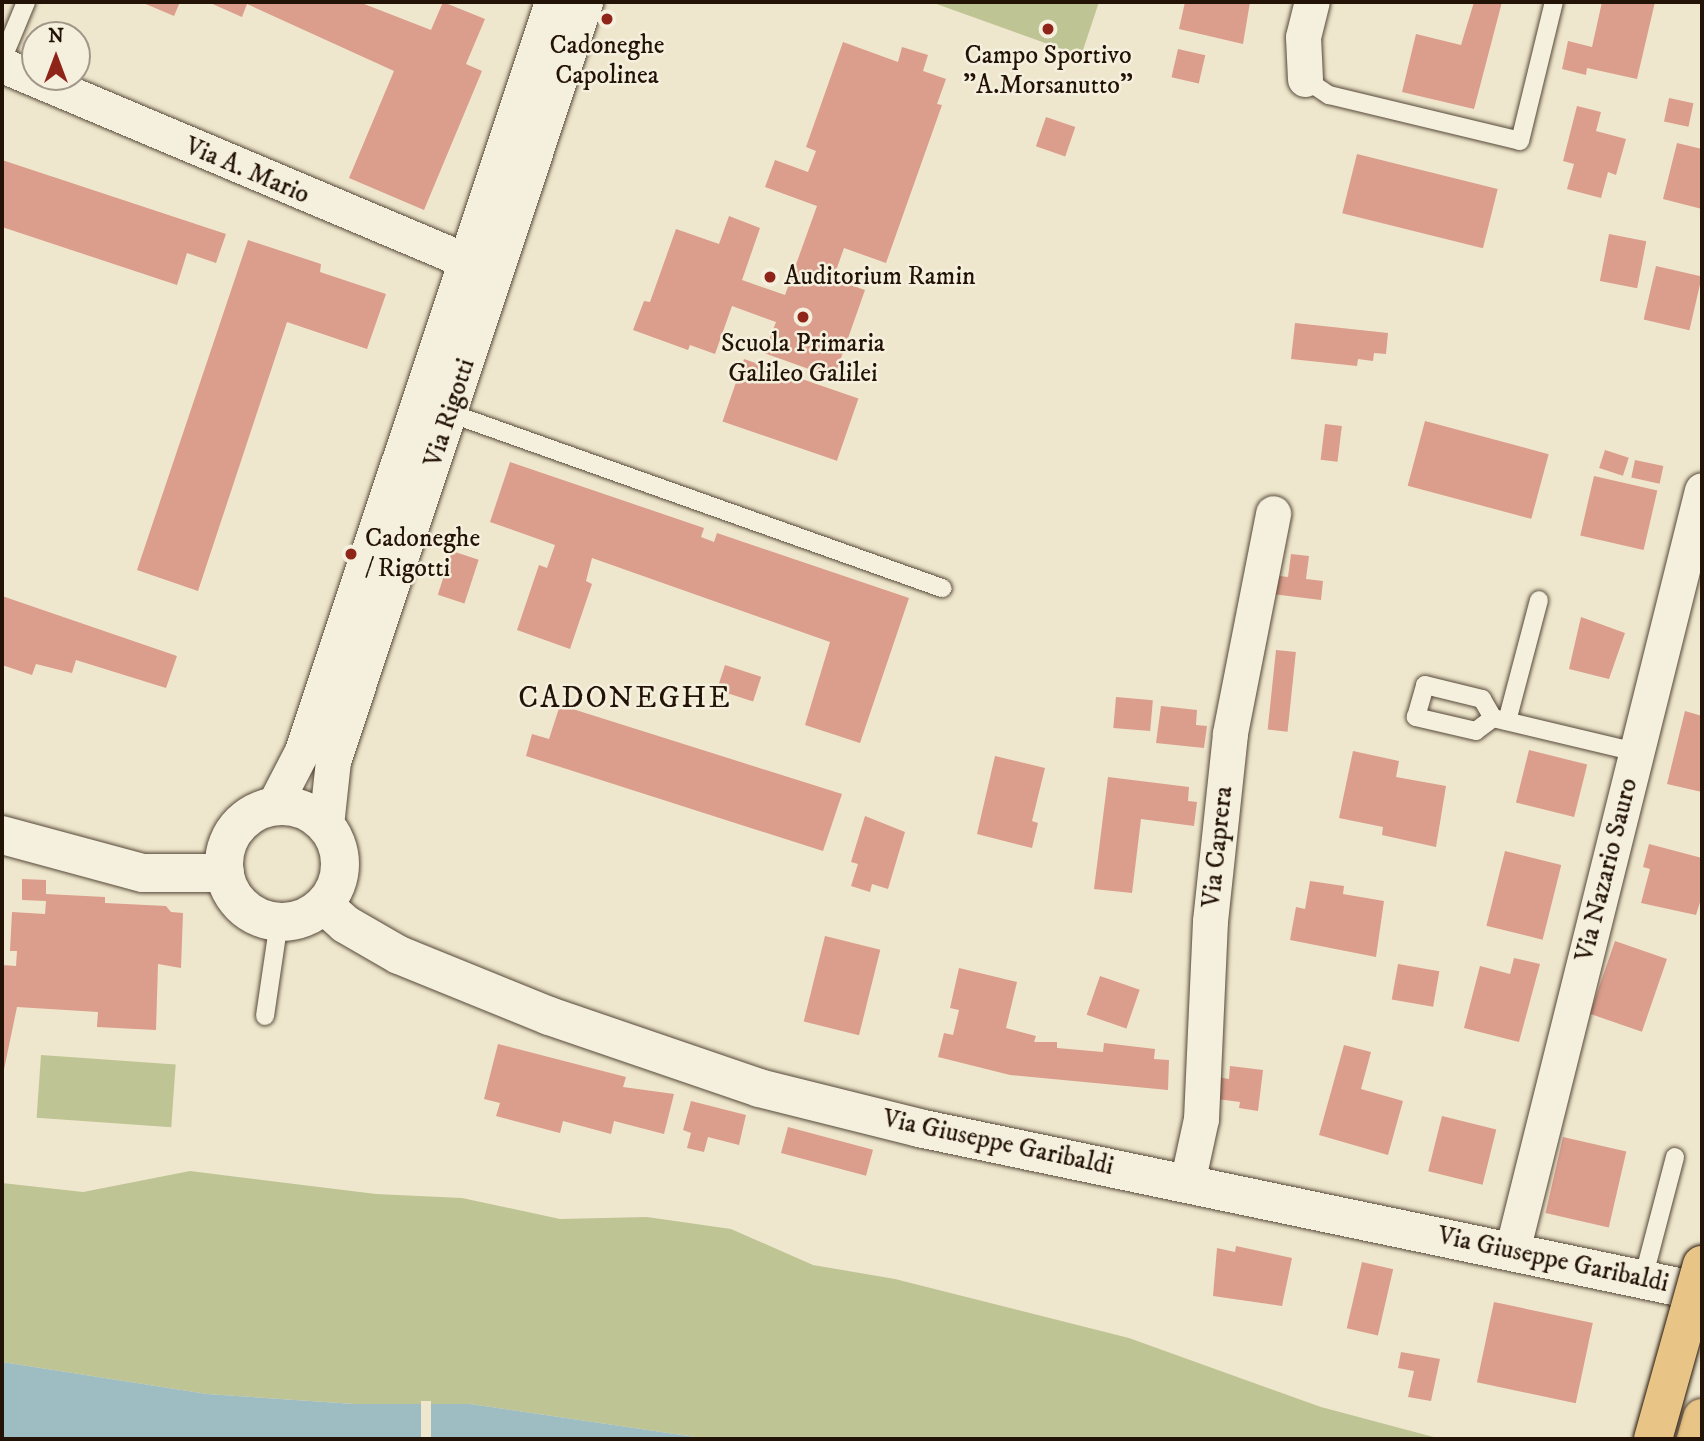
<!DOCTYPE html>
<html>
<head>
<meta charset="utf-8">
<style>
	body { margin:0 }
	#map { position:relative; width:1704px; height:1441px; overflow:hidden; background:#efe7cd; font-family:"IM FELL DW Pica",serif }
	div>[style] { position:absolute }
	.green>* { inset:0; background:#bfc494; transform-origin:0 0 }
	.water>* { inset:0; background:#9ebdc2 }
	.pier>* { inset:0; background:#efe7cd; transform-origin:0 0 }
	.building>* { inset:0; background:#db9d8c; transform-origin:0 0 }
	.roads { filter:drop-shadow(0 0 2px #564838) drop-shadow(0 0 2px #564838) }
	.lane>* { height:18px; margin:-9px; padding:0 9px; transform-origin:9px; border-radius:9px; background:#f5efde }
	.street>* { height:35px; margin:-17.5px; padding:0 17.5px; transform-origin:17.5px; border-radius:17.5px; background:#f5efde }
	.secondary>* { height:38px; margin:-19px; padding:0 19px; transform-origin:19px; border-radius:19px; background:#f5efde }
	.secondary>.ring { margin:-19px; padding:0; box-sizing:content-box; background:none; border:38px solid #f5efde; border-radius:50% }
	.highway>* { height:38px; margin:-19px; padding:0 19px; transform-origin:19px; border-radius:19px; background:#e8c486 }
	.bridges { filter:drop-shadow(0 0 2px #231306) drop-shadow(0 0 2px #231306) }
	.highway-bridge>* { height:38px; margin:-19px; padding:0 19px; transform-origin:19px; border-radius:19px; background:#e8c486 }
	.dots>* { width:19px; height:19px; translate:-50% -50%; box-sizing:border-box; border:4px solid #f5efde; border-radius:50% }
	span { translate:-50% -50%; white-space:nowrap; text-align:center; line-height:1.15; -webkit-text-stroke:5px #f5efde; paint-order:stroke }
	.poi-label { font-size:26px; color:#231306 }
	.left { translate:0 -50%; text-align:left }
	.street-label { font-size:26px; color:#231306 }
	.quarter-label { font-size:30px; color:#231306; letter-spacing:2px }
	.frame { position:absolute; inset:0; border:4px solid #231306; pointer-events:none }
	.north { position:absolute; left:21px; top:21px; width:70px; height:70px; box-sizing:border-box; background:#f5efde; border:2px solid #a19788; border-radius:50%; rotate:0deg; font-size:19px; font-weight:700; line-height:28px; text-align:center; color:#231306 }
	.north::after { content:''; display:block; margin:auto; width:24px; height:32px; background:#8f2418; clip-path:polygon(50% 0,100% 100%,50% 72%,0 100%) }
</style>
</head>
<body>
<div id="map">
	<div class="green">
		<div style="clip-path:polygon(931px 2px,1099px 2px,1081px 56px)"></div>
		<div style="left:41px;top:1055px;width:135px;height:63px;rotate:4deg"></div>
		<div style="clip-path:polygon(190px 1171px,376px 1194px,462px 1198px,560px 1219px,647px 1217px,731px 1229px,813px 1265px,895px 1279px,1129px 1338px,1321px 1407px,1441px 1439px,709px 1439px,470px 1404px,355px 1404px,207px 1394px,2px 1362px,2px 1183px,83px 1192px)"></div>
	</div>
	<div class="water">
		<div style="clip-path:polygon(2px 1362px,207px 1394px,355px 1404px,470px 1404px,709px 1439px,2px 1439px)"></div>
	</div>
	<div class="pier">
		<div style="left:421px;top:1401px;width:10px;height:38px"></div>
	</div>
	<div class="building">
		<div style="clip-path:polygon(141px 2px,180px 2px,174px 16px)"></div>
		<div style="clip-path:polygon(208px 2px,359px 2px,431px 30px,443px 2px,485px 19px,466px 64px,482px 71px,424px 210px,349px 178px,394px 71px,247px 4px,242px 17px)"></div>
		<div style="clip-path:polygon(1185px 2px,1250px 2px,1243px 44px,1179px 29px)"></div>
		<div style="clip-path:polygon(1474px 2px,1502px 2px,1474px 109px,1402px 92px,1416px 34px,1461px 45px)"></div>
		<div style="clip-path:polygon(1602px 2px,1655px 2px,1637px 79px,1587px 68px,1586px 75px,1562px 69px,1568px 41px,1592px 47px)"></div>
		<div style="clip-path:polygon(843px 42px,898px 62px,902px 47px,928px 55px,923px 71px,946px 79px,937px 104px,942px 105px,886px 263px,844px 248px,833px 279px,865px 290px,834px 378px,764px 353px,776px 322px,732px 306px,715px 354px,690px 345px,688px 350px,633px 330px,644px 301px,650px 302px,676px 229px,719px 244px,729px 216px,760px 228px,742px 280px,785px 295px,817px 206px,765px 187px,775px 160px,808px 172px,816px 151px,806px 147px)"></div>
		<div style="left:1178px;top:49px;width:28px;height:29px;rotate:13deg"></div>
		<div style="left:1669px;top:98px;width:25px;height:24px;rotate:12deg"></div>
		<div style="clip-path:polygon(1577px 106px,1601px 112px,1596px 131px,1626px 139px,1616px 175px,1608px 172px,1601px 198px,1567px 189px,1574px 164px,1563px 161px)"></div>
		<div style="left:1046px;top:117px;width:31px;height:31px;rotate:19deg"></div>
		<div style="clip-path:polygon(1677px 143px,1702px 149px,1702px 209px,1663px 199px)"></div>
		<div style="left:1357px;top:154px;width:145px;height:61px;rotate:14deg"></div>
		<div style="clip-path:polygon(2px 160px,226px 234px,216px 263px,187px 253px,177px 285px,2px 227px)"></div>
		<div style="left:1609px;top:234px;width:38px;height:48px;rotate:11deg"></div>
		<div style="clip-path:polygon(248px 240px,321px 264px,320px 272px,386px 294px,367px 349px,287px 322px,198px 591px,137px 570px)"></div>
		<div style="left:1656px;top:266px;width:47px;height:55px;rotate:13deg"></div>
		<div style="clip-path:polygon(1295px 323px,1388px 333px,1386px 354px,1374px 353px,1373px 361px,1358px 359px,1357px 366px,1291px 359px)"></div>
		<div style="left:744px;top:359px;width:121px;height:66px;rotate:19deg"></div>
		<div style="left:1425px;top:421px;width:128px;height:67px;rotate:15deg"></div>
		<div style="left:1325px;top:424px;width:17px;height:36px;rotate:7deg"></div>
		<div style="left:1605px;top:450px;width:25px;height:19px;rotate:18deg"></div>
		<div style="left:1635px;top:460px;width:29px;height:18px;rotate:12deg"></div>
		<div style="clip-path:polygon(510px 462px,704px 528px,701px 537px,714px 542px,717px 533px,909px 598px,860px 743px,805px 725px,830px 642px,592px 558px,586px 581px,592px 584px,570px 649px,517px 630px,539px 565px,547px 568px,555px 545px,490px 522px)"></div>
		<div style="left:1594px;top:476px;width:65px;height:61px;rotate:13deg"></div>
		<div style="left:452px;top:551px;width:28px;height:46px;rotate:18deg"></div>
		<div style="clip-path:polygon(1291px 554px,1309px 556px,1306px 579px,1323px 581px,1321px 600px,1263px 593px,1265px 574px,1288px 577px)"></div>
		<div style="clip-path:polygon(2px 596px,177px 656px,166px 688px,76px 660px,72px 673px,36px 664px,32px 675px,2px 665px)"></div>
		<div style="clip-path:polygon(1581px 617px,1625px 633px,1609px 679px,1569px 669px)"></div>
		<div style="left:1276px;top:650px;width:20px;height:80px;rotate:6deg"></div>
		<div style="left:725px;top:665px;width:38px;height:26px;rotate:18deg"></div>
		<div style="left:1116px;top:697px;width:37px;height:31px;rotate:5deg"></div>
		<div style="clip-path:polygon(560px 705px,842px 794px,823px 851px,526px 756px,532px 734px,549px 739px)"></div>
		<div style="clip-path:polygon(1161px 706px,1197px 710px,1196px 725px,1207px 726px,1204px 748px,1156px 743px)"></div>
		<div style="clip-path:polygon(1685px 711px,1702px 716px,1702px 792px,1667px 784px)"></div>
		<div style="left:1529px;top:750px;width:60px;height:54px;rotate:14deg"></div>
		<div style="clip-path:polygon(1353px 751px,1399px 761px,1396px 777px,1446px 786px,1436px 847px,1382px 835px,1383px 827px,1339px 818px)"></div>
		<div style="clip-path:polygon(995px 756px,1045px 768px,1032px 821px,1038px 823px,1032px 848px,977px 834px)"></div>
		<div style="clip-path:polygon(1108px 777px,1189px 787px,1188px 801px,1197px 802px,1194px 826px,1141px 819px,1132px 893px,1094px 889px)"></div>
		<div style="clip-path:polygon(865px 816px,905px 832px,888px 889px,872px 884px,870px 892px,851px 886px,858px 864px,851px 862px)"></div>
		<div style="clip-path:polygon(1649px 844px,1702px 858px,1702px 896px,1696px 915px,1641px 903px,1650px 869px,1643px 867px)"></div>
		<div style="left:1505px;top:851px;width:58px;height:77px;rotate:14deg"></div>
		<div style="clip-path:polygon(22px 879px,46px 880px,46px 894px,105px 897px,105px 903px,166px 906px,171px 912px,183px 913px,181px 968px,158px 964px,156px 1030px,97px 1027px,98px 1012px,17px 1007px,2px 1079px,2px 965px,16px 966px,17px 951px,10px 951px,12px 912px,45px 914px,46px 901px,22px 900px)"></div>
		<div style="clip-path:polygon(1310px 881px,1344px 886px,1343px 894px,1384px 901px,1376px 957px,1290px 940px,1296px 907px,1305px 909px)"></div>
		<div style="left:825px;top:936px;width:57px;height:88px;rotate:14deg"></div>
		<div style="left:1615px;top:941px;width:55px;height:77px;rotate:19deg"></div>
		<div style="clip-path:polygon(1514px 958px,1540px 964px,1519px 1042px,1464px 1028px,1480px 966px,1510px 974px)"></div>
		<div style="left:1398px;top:964px;width:42px;height:36px;rotate:10deg"></div>
		<div style="clip-path:polygon(959px 968px,1017px 982px,1006px 1028px,1036px 1036px,1034px 1042px,1057px 1042px,1057px 1048px,1103px 1052px,1104px 1043px,1155px 1049px,1154px 1059px,1169px 1060px,1168px 1090px,1010px 1075px,938px 1057px,944px 1033px,953px 1035px,959px 1010px,950px 1008px)"></div>
		<div style="left:1100px;top:976px;width:42px;height:41px;rotate:19deg"></div>
		<div style="clip-path:polygon(498px 1044px,626px 1077px,623px 1087px,674px 1094px,664px 1134px,614px 1121px,611px 1134px,563px 1121px,560px 1133px,496px 1116px,500px 1103px,484px 1099px)"></div>
		<div style="clip-path:polygon(1344px 1045px,1371px 1052px,1361px 1089px,1403px 1101px,1388px 1155px,1319px 1135px)"></div>
		<div style="clip-path:polygon(1230px 1066px,1263px 1070px,1258px 1111px,1239px 1108px,1240px 1102px,1209px 1098px,1212px 1076px,1229px 1079px)"></div>
		<div style="clip-path:polygon(691px 1101px,746px 1115px,739px 1145px,708px 1137px,704px 1152px,687px 1148px,691px 1133px,683px 1130px)"></div>
		<div style="left:1442px;top:1116px;width:56px;height:57px;rotate:14deg"></div>
		<div style="left:788px;top:1127px;width:88px;height:27px;rotate:15deg"></div>
		<div style="left:1563px;top:1137px;width:65px;height:78px;rotate:13deg"></div>
		<div style="clip-path:polygon(1236px 1246px,1292px 1258px,1282px 1306px,1213px 1296px,1217px 1248px,1235px 1252px)"></div>
		<div style="left:1362px;top:1262px;width:32px;height:68px;rotate:13deg"></div>
		<div style="left:1494px;top:1302px;width:101px;height:82px;rotate:12deg"></div>
		<div style="clip-path:polygon(1401px 1352px,1440px 1359px,1431px 1401px,1408px 1397px,1414px 1371px,1398px 1368px)"></div>
	</div>
	<div class="roads">
		<div class="lane">
			<div style="left:2px;top:60px;width:63px;rotate:-67.5deg"></div>
			<div style="left:1305px;top:79px;width:29px;rotate:34deg"></div>
			<div style="left:1329px;top:95px;width:196px;rotate:13.5deg"></div>
			<div style="left:1520px;top:141px;width:143px;rotate:-76.3deg"></div>
			<div style="left:444px;top:411px;width:529px;rotate:19.57deg"></div>
			<div style="left:1493px;top:718px;width:21px;rotate:143deg"></div>
			<div style="left:1476px;top:731px;width:62px;rotate:-166.9deg"></div>
			<div style="left:1416px;top:717px;width:33px;rotate:-74deg"></div>
			<div style="left:1425px;top:685px;width:59px;rotate:13.8deg"></div>
			<div style="left:1482px;top:699px;width:22px;rotate:60deg"></div>
			<div style="left:1493px;top:718px;width:147px;rotate:13.4deg"></div>
			<div style="left:1507px;top:721px;width:125px;rotate:-75.2deg"></div>
			<div style="left:265px;top:1016px;width:96px;rotate:-81.6deg"></div>
			<div style="left:1643px;top:1279px;width:126px;rotate:-75.3deg"></div>
		</div>
		<div class="street">
			<div style="left:2px;top:65px;width:527px;rotate:22.87deg"></div>
			<div style="left:1305px;top:79px;width:42px;rotate:-92.7deg"></div>
			<div style="left:1303px;top:37px;width:36px;rotate:-76deg"></div>
			<div style="left:273px;top:807px;width:63px;rotate:-62.6deg"></div>
			<div style="left:302px;top:751px;width:790px;rotate:-71.54deg"></div>
			<div style="left:326px;top:825px;width:64px;rotate:-83.8deg"></div>
			<div style="left:333px;top:761px;width:800px;rotate:-71.63deg"></div>
			<div style="left:1187px;top:1183px;width:66px;rotate:-77.7deg"></div>
			<div style="left:1201px;top:1119px;width:198px;rotate:-87.4deg"></div>
			<div style="left:1210px;top:921px;width:189px;rotate:-83.9deg"></div>
			<div style="left:1230px;top:733px;width:224px;rotate:-78.9deg"></div>
			<div style="left:1512px;top:1251px;width:784px;rotate:-75.98deg"></div>
		</div>
		<div class="secondary">
			<div class="ring" style="left:224px;top:806px;width:78px;height:78px"></div>
			<div style="left:2px;top:835px;width:146px;rotate:15.1deg"></div>
			<div style="left:143px;top:873px;width:82px"></div>
			<div style="left:324px;top:905px;width:28px;rotate:42deg"></div>
			<div style="left:345px;top:924px;width:62px;rotate:29.9deg"></div>
			<div style="left:399px;top:955px;width:162px;rotate:22.1deg"></div>
			<div style="left:549px;top:1016px;width:222px;rotate:18.9deg"></div>
			<div style="left:759px;top:1088px;width:165px;rotate:14deg"></div>
			<div style="left:919px;top:1128px;width:800px;rotate:11.83deg"></div>
		</div>
		<div class="highway">
			<div style="left:1696px;top:1439px;width:22px;rotate:-74deg"></div>
		</div>
	</div>
	<div class="bridges">
		<div class="highway-bridge">
			<div style="left:1653px;top:1439px;width:181px;rotate:-74.3deg"></div>
		</div>
	</div>
	<div class="dots">
		<div style="left:607px;top:19px;background:#8f2418"></div>
		<div style="left:1048px;top:29px;background:#8f2418"></div>
		<div style="left:770px;top:277px;background:#8f2418"></div>
		<div style="left:803px;top:317px;background:#8f2418"></div>
		<div style="left:351px;top:554px;background:#8f2418"></div>
	</div>
	<div class="poi-label">
		<span style="left:607px;top:61px">Cadoneghe<br>Capolinea</span>
		<span style="left:1048px;top:71px">Campo Sportivo<br>"A.Morsanutto"</span>
		<span class="left" style="left:784px;top:277px">Auditorium Ramin</span>
		<span style="left:803px;top:359px">Scuola Primaria<br>Galileo Galilei</span>
		<span class="left" style="left:365px;top:554px">Cadoneghe<br>/ Rigotti</span>
	</div>
	<div class="street-label">
		<span style="left:247px;top:171px;rotate:23deg">Via A. Mario</span>
		<span style="left:450px;top:413px;rotate:-72deg">Via Rigotti</span>
		<span style="left:1218px;top:847px;rotate:-84deg">Via Caprera</span>
		<span style="left:1607px;top:870px;rotate:-76deg">Via Nazario Sauro</span>
		<span style="left:998px;top:1143px;rotate:12deg">Via Giuseppe Garibaldi</span>
		<span style="left:1553px;top:1260px;rotate:12deg">Via Giuseppe Garibaldi</span>
	</div>
	<div class="quarter-label">
		<span style="left:625px;top:699px">CADONEGHE</span>
	</div>
	<div class="frame"></div>
	<div class="north">N</div>
</div>
</body>
</html>
